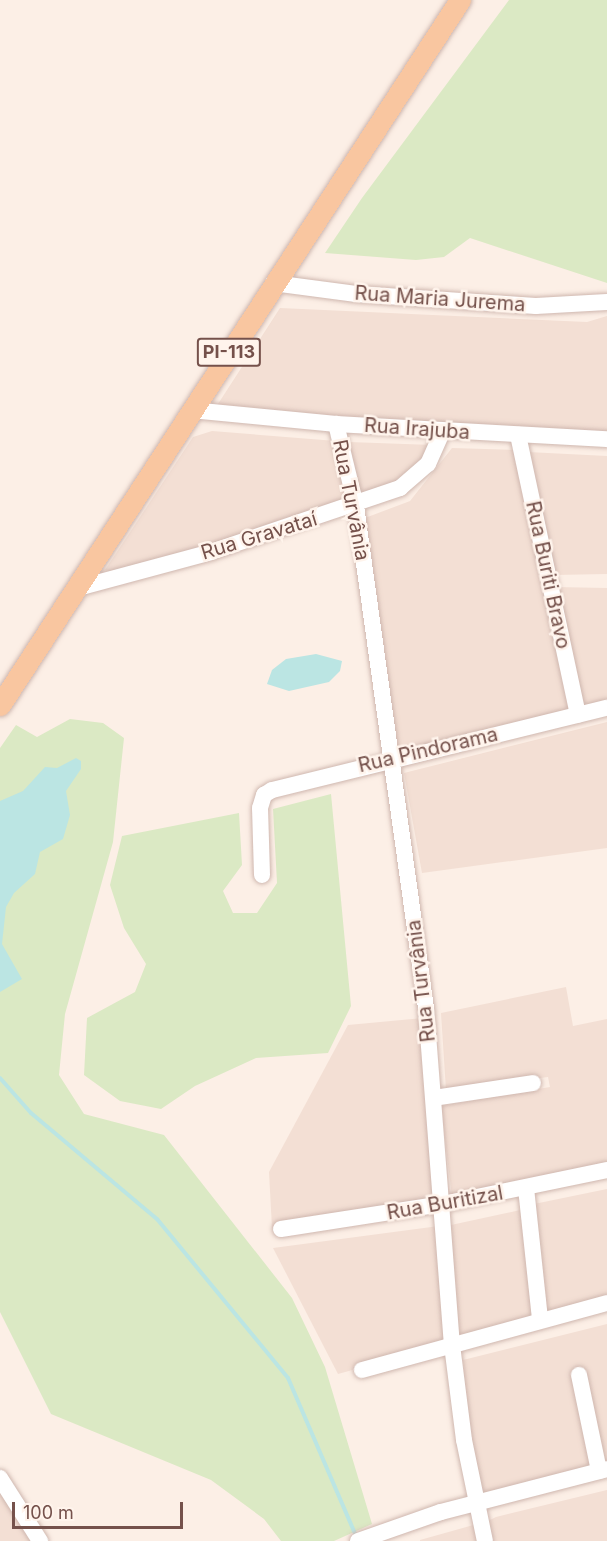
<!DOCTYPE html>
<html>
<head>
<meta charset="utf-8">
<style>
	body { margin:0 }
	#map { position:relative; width:607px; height:1541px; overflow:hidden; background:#fcefe6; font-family:Inter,sans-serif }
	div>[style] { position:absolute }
	.residential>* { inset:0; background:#f3dfd4 }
	.green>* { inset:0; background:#dbe9c4 }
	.water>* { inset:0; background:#bbe5e3 }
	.stream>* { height:4px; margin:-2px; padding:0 2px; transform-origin:2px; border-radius:2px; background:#bbe5e3 }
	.roads { filter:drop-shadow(0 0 2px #cfb7af) drop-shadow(0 0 2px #cfb7af) }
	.minor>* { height:16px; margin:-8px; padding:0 8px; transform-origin:8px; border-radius:8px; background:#fff }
	.major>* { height:21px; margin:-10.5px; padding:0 10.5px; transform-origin:10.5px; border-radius:10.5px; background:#f9c6a0 }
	span { translate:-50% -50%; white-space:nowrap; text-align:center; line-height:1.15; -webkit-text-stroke:5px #fff4ec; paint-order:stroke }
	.shield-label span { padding:2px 4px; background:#fff4ec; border:2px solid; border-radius:4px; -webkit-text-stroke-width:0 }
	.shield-label { font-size:18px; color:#75514b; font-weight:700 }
	.street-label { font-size:20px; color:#75514b }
	.scale { position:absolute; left:12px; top:1502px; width:171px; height:27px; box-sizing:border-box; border:3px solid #75514b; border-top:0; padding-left:8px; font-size:18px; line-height:21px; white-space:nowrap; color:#75514b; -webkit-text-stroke:4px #fff4ec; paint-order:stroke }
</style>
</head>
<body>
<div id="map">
	<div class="residential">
		<div style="clip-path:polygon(280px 308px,587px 322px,607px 316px,607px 436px,410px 426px,216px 407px)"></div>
		<div style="clip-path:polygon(212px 431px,336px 441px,352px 504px,117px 574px,105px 570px,193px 437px)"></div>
		<div style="clip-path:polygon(349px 442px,433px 445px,427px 463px,362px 501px,345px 444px)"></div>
		<div style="clip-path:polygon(452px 448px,516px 450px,574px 713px,397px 755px,365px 518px,410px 501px)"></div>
		<div style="clip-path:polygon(528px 452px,607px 456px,607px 574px,554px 575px)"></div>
		<div style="clip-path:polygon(555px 587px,607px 588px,607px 705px,583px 711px)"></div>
		<div style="clip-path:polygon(607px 722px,607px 848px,422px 873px,404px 773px)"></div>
		<div style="clip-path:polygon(566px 987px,573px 1026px,607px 1019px,607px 1165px,452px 1197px,441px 1106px,550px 1087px,548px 1077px,446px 1090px,441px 1013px)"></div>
		<div style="clip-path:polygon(423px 1018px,441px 1202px,272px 1228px,269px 1172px,348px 1025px)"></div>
		<div style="clip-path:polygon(607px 1189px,607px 1300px,544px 1316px,534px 1204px)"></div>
		<div style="clip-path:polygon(525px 1209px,538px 1318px,457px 1341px,451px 1225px)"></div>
		<div style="clip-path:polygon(439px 1226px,449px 1343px,338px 1374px,273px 1248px)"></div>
		<div style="clip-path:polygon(607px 1324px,607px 1467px,584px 1371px,571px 1374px,594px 1469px,481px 1499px,468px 1424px,463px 1360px)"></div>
		<div style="clip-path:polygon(0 1489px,35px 1541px,0 1541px)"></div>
		<div style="clip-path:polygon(607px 1490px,607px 1541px,493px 1541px,488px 1521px,496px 1517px)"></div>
		<div style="clip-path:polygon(477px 1524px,480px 1541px,420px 1541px,420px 1540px)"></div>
	</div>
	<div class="green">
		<div style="clip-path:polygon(509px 0,607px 0,607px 283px,470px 238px,444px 257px,416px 260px,325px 253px,362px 198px)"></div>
		<div style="clip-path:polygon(70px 719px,103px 723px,124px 738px,113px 842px,65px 1014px,59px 1075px,84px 1114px,164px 1135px,292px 1298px,325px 1367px,372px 1524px,334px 1541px,281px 1541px,264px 1519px,211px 1480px,51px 1414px,0 1312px,0 748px,16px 725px,37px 737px)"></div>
		<div style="clip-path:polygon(331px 794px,351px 1006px,328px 1053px,256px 1058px,195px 1086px,161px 1109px,120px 1101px,84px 1075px,87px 1018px,135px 992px,146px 964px,124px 928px,110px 885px,122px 836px,239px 813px,242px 865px,223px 891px,233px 913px,257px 913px,277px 883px,273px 809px)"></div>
	</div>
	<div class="water">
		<div style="clip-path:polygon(316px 654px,342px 661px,340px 671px,329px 682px,289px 691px,267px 684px,272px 670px,286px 659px)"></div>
		<div style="clip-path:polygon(76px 758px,81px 761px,81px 769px,66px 791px,70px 815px,63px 839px,40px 852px,35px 874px,14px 893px,6px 907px,2px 944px,22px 979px,0 992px,0 801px,23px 791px,45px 767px,57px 768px)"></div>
	</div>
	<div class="stream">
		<div style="left:0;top:1078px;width:47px;rotate:48.5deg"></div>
		<div style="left:31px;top:1113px;width:165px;rotate:40.1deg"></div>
		<div style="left:157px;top:1219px;width:206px;rotate:50.5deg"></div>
		<div style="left:288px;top:1378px;width:174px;rotate:66.7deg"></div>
	</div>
	<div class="roads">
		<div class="minor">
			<div style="left:273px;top:283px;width:84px;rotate:7.5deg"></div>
			<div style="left:356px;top:294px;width:180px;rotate:3.8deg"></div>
			<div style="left:536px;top:306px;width:71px;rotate:-3.2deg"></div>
			<div style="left:191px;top:410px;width:146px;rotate:5.5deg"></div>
			<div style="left:336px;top:424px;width:271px;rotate:3.2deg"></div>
			<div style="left:336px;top:424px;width:84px;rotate:76.3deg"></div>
			<div style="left:356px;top:506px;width:507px;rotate:82.06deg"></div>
			<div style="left:426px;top:1008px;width:338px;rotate:85.6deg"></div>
			<div style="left:452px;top:1345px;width:96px;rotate:82.8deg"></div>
			<div style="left:464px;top:1440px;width:103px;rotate:78.3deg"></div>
			<div style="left:518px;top:435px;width:286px;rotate:77.9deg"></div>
			<div style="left:78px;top:588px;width:138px;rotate:-15.1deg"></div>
			<div style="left:211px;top:552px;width:200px;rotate:-18.7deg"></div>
			<div style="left:400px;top:488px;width:37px;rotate:-41deg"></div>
			<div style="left:428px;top:464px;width:36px;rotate:-66deg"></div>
			<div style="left:262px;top:875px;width:67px;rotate:-91.7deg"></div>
			<div style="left:260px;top:808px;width:14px;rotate:-73deg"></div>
			<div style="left:264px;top:795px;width:9px;rotate:-32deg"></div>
			<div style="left:272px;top:790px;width:345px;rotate:-13.8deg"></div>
			<div style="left:434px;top:1098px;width:100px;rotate:-8.6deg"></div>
			<div style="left:526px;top:1188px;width:133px;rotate:83.9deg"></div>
			<div style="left:281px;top:1229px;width:164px;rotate:-8.8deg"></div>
			<div style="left:443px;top:1204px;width:167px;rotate:-11.7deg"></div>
			<div style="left:362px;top:1370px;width:254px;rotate:-15.3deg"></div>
			<div style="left:579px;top:1375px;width:98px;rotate:78.2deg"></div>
			<div style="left:0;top:1478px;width:75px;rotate:57.6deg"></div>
			<div style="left:358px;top:1541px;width:88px;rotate:-19.3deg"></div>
			<div style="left:441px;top:1512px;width:171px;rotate:-14.5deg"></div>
		</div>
		<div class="major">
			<div style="left:0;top:705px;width:842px;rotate:-56.88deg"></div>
		</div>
	</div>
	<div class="shield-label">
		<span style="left:229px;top:352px">PI-113</span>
	</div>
	<div class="street-label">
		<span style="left:440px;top:299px;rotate:4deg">Rua Maria Jurema</span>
		<span style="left:417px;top:429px;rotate:4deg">Rua Irajuba</span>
		<span style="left:351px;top:500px;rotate:79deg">Rua Turvânia</span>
		<span style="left:259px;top:536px;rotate:-17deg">Rua Gravataí</span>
		<span style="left:548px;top:575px;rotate:78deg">Rua Buriti Bravo</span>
		<span style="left:428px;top:750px;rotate:-13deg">Rua Pindorama</span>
		<span style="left:421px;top:981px;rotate:-97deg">Rua Turvânia</span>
		<span style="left:445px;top:1203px;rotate:-10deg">Rua Buritizal</span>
	</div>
	<div class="scale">100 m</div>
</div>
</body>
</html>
